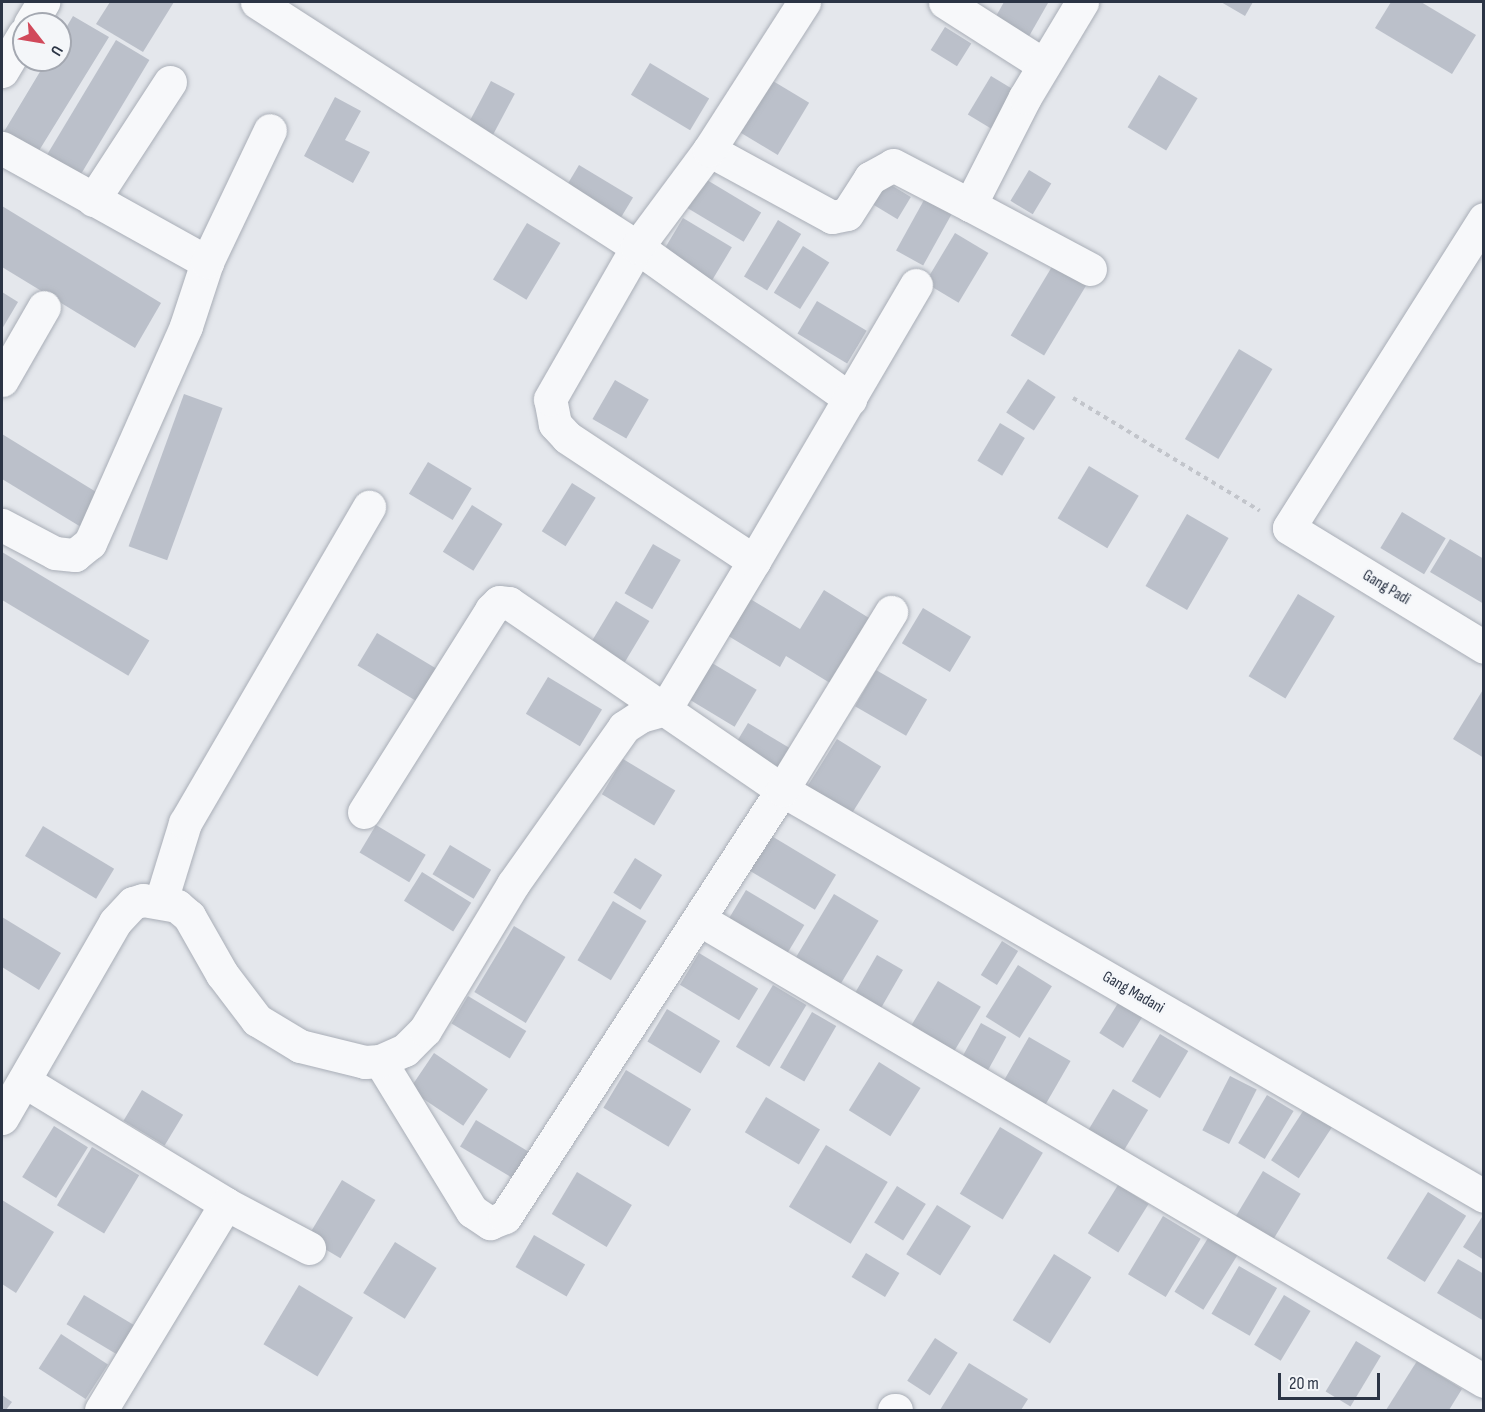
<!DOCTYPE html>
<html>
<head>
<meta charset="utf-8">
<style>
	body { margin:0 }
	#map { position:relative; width:1485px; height:1412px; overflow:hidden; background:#e4e7ec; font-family:"Sofia Sans Condensed",sans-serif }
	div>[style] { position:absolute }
	.building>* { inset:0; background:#bbc0ca; transform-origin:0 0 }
	.path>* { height:4px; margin-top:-2px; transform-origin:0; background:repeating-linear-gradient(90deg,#c2c5cb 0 4.5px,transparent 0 9px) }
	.roads { filter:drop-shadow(0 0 2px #a9aeb7) drop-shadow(0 0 2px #a9aeb7) }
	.minor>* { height:33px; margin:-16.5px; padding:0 16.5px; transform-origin:16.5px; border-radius:16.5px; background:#f7f8fa }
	span { translate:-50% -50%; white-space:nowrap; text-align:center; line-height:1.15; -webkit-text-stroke:5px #f4f6f9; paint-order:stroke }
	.street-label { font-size:16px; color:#2b3445 }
	.frame { position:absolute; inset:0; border:3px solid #2b3445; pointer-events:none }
	.north { position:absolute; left:12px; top:12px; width:60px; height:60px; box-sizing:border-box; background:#f4f6f9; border:2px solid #a4a8b1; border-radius:50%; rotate:121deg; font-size:16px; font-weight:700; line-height:24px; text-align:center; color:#2b3445 }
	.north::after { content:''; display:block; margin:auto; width:21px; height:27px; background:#d1495b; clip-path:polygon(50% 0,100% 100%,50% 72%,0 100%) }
	.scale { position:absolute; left:1278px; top:1373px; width:102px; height:27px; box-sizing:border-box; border:3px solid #2b3445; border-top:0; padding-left:8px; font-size:18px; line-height:21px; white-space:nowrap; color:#2b3445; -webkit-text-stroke:4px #f4f6f9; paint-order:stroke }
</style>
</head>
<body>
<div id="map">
	<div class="building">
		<div style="clip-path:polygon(110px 2px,174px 2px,143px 52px,96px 24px)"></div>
		<div style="clip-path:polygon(1004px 2px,1048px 3px,1024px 45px,990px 27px)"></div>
		<div style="clip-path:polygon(1221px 2px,1253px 2px,1245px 16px)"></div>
		<div style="clip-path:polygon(1391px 2px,1421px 2px,1476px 35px,1452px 74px,1375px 28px)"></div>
		<div style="clip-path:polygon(73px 16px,109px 37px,32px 162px,2px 135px,47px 60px,60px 60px,60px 38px)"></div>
		<div style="left:945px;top:27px;width:31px;height:27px;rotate:32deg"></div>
		<div style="left:116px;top:40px;width:39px;height:145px;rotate:31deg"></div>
		<div style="left:650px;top:63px;width:69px;height:37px;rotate:31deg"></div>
		<div style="left:1159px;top:75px;width:45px;height:61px;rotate:31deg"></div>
		<div style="left:991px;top:76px;width:27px;height:45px;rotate:31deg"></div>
		<div style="left:768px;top:78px;width:48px;height:61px;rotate:31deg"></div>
		<div style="left:491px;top:81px;width:27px;height:55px;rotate:28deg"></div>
		<div style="clip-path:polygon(335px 97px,361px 111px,345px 140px,370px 152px,353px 183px,304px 156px)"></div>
		<div style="left:579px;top:165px;width:63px;height:34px;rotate:31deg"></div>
		<div style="left:1029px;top:170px;width:26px;height:36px;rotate:31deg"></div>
		<div style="left:702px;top:177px;width:69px;height:34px;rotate:31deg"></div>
		<div style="left:886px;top:182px;width:29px;height:26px;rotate:31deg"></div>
		<div style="left:929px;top:191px;width:31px;height:68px;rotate:29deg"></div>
		<div style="clip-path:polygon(2px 206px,161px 303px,135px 348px,2px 267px)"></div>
		<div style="left:683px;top:218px;width:57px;height:41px;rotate:31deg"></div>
		<div style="left:778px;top:220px;width:27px;height:66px;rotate:31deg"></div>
		<div style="left:527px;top:223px;width:39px;height:66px;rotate:31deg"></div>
		<div style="left:955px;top:233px;width:39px;height:58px;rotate:31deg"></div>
		<div style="left:803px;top:246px;width:31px;height:55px;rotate:32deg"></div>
		<div style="left:1056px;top:260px;width:39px;height:88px;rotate:31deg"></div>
		<div style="clip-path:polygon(2px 292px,18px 302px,2px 329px)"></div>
		<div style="left:817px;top:301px;width:58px;height:38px;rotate:31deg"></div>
		<div style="left:1239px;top:349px;width:39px;height:105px;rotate:31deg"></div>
		<div style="left:1028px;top:379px;width:33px;height:40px;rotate:33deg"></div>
		<div style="left:615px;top:380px;width:39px;height:45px;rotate:30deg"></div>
		<div style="left:184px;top:394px;width:41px;height:162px;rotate:20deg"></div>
		<div style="left:1000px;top:423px;width:29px;height:44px;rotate:31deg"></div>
		<div style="clip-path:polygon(2px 434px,101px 495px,81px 527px,2px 479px)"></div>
		<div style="left:428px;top:462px;width:51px;height:37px;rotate:31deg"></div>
		<div style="left:1089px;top:466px;width:58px;height:61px;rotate:31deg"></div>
		<div style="left:572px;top:483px;width:28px;height:57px;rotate:32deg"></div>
		<div style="left:472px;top:505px;width:36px;height:55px;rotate:32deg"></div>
		<div style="left:1402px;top:512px;width:51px;height:42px;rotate:31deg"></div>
		<div style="left:1187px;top:514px;width:48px;height:83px;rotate:30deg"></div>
		<div style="clip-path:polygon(1450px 539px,1484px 559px,1484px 604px,1430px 572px)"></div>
		<div style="left:653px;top:544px;width:32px;height:57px;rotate:30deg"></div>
		<div style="left:2px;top:552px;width:172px;height:41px;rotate:31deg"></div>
		<div style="clip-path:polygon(824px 590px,869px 618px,830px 683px,786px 656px,780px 667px,720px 631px,742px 594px,800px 629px)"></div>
		<div style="left:1298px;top:594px;width:43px;height:96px;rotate:31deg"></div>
		<div style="left:616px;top:601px;width:39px;height:57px;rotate:31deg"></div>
		<div style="left:923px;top:608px;width:56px;height:41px;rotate:31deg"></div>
		<div style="left:377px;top:633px;width:71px;height:38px;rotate:31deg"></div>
		<div style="left:707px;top:660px;width:58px;height:43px;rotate:31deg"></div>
		<div style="left:876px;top:670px;width:59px;height:42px;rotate:30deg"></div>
		<div style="left:548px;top:677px;width:63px;height:43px;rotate:31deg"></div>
		<div style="clip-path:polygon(1484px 688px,1484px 758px,1453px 739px)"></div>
		<div style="left:748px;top:723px;width:50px;height:28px;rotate:31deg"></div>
		<div style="left:837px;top:739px;width:52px;height:57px;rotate:32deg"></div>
		<div style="left:623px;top:759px;width:61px;height:41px;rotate:31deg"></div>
		<div style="left:376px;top:825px;width:58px;height:32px;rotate:31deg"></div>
		<div style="left:43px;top:826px;width:83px;height:35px;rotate:31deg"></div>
		<div style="left:770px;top:835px;width:77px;height:41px;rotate:31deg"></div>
		<div style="left:450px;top:845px;width:48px;height:34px;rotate:31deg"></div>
		<div style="left:635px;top:858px;width:32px;height:41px;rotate:32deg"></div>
		<div style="left:422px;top:872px;width:58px;height:34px;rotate:32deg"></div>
		<div style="left:746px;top:890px;width:68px;height:39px;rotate:31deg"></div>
		<div style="left:834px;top:894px;width:52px;height:82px;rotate:31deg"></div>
		<div style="left:613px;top:901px;width:39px;height:69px;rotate:31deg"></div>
		<div style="clip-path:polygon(2px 917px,61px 953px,39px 990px,2px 967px)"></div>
		<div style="left:514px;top:926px;width:60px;height:77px;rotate:31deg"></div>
		<div style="left:1002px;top:941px;width:19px;height:40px;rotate:32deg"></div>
		<div style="left:699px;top:953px;width:69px;height:37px;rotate:31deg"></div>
		<div style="left:877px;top:955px;width:30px;height:48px;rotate:30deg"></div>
		<div style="left:1018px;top:965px;width:40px;height:61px;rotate:32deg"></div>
		<div style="left:938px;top:981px;width:50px;height:66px;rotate:31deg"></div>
		<div style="left:773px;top:985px;width:39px;height:72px;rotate:31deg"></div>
		<div style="left:468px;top:996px;width:68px;height:32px;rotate:31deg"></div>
		<div style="left:1120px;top:1000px;width:28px;height:39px;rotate:32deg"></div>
		<div style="left:667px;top:1009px;width:62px;height:38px;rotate:31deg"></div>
		<div style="left:812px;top:1012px;width:28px;height:64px;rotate:30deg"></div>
		<div style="left:981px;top:1023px;width:29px;height:52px;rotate:29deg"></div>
		<div style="left:1160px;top:1034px;width:33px;height:55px;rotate:31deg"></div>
		<div style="left:1029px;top:1037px;width:48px;height:51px;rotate:30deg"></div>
		<div style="left:434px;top:1053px;width:65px;height:44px;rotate:34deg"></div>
		<div style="left:879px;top:1062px;width:49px;height:57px;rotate:32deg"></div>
		<div style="left:626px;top:1070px;width:76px;height:44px;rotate:31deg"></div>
		<div style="left:1230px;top:1076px;width:30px;height:61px;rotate:27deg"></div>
		<div style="left:1113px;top:1089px;width:41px;height:51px;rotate:31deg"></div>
		<div style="left:142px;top:1090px;width:48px;height:36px;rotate:31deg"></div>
		<div style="left:1267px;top:1095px;width:31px;height:56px;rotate:31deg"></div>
		<div style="left:766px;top:1097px;width:63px;height:41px;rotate:31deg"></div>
		<div style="left:1307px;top:1105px;width:33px;height:66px;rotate:33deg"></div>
		<div style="left:476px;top:1120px;width:75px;height:31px;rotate:31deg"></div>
		<div style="left:54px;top:1126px;width:40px;height:60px;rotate:32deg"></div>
		<div style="left:1000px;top:1127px;width:50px;height:78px;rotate:31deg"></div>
		<div style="left:826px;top:1145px;width:72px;height:72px;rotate:31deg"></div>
		<div style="left:92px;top:1147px;width:55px;height:68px;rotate:31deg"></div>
		<div style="left:1263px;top:1171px;width:44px;height:56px;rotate:31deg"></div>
		<div style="left:577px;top:1172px;width:64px;height:49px;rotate:31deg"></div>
		<div style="left:342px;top:1180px;width:39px;height:68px;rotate:31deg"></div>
		<div style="left:1118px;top:1185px;width:36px;height:57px;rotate:32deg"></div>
		<div style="left:897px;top:1186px;width:34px;height:43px;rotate:32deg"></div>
		<div style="left:1428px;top:1192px;width:45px;height:78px;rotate:32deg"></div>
		<div style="clip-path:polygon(2px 1200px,54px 1232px,16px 1293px,2px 1284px)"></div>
		<div style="left:937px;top:1205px;width:40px;height:58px;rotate:32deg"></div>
		<div style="clip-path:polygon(1484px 1214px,1484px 1260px,1463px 1247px)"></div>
		<div style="left:1163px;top:1216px;width:44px;height:68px;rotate:31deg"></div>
		<div style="left:534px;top:1235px;width:59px;height:37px;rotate:30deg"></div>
		<div style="left:1210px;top:1235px;width:34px;height:67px;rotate:32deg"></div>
		<div style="left:395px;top:1242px;width:49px;height:60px;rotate:32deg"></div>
		<div style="left:866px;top:1253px;width:39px;height:28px;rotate:31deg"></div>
		<div style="left:1054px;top:1254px;width:44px;height:78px;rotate:32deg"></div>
		<div style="clip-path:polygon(1458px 1259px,1484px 1274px,1484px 1321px,1437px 1293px)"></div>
		<div style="left:1239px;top:1266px;width:44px;height:55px;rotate:30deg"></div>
		<div style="left:299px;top:1285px;width:63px;height:69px;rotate:31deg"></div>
		<div style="left:84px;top:1295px;width:63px;height:34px;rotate:31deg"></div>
		<div style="left:1284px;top:1295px;width:31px;height:58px;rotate:31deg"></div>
		<div style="left:61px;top:1334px;width:56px;height:41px;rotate:33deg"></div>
		<div style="left:935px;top:1338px;width:27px;height:51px;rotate:33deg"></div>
		<div style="left:1356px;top:1341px;width:29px;height:59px;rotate:31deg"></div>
		<div style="clip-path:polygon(1417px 1361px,1462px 1389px,1449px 1410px,1386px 1410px)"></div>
		<div style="clip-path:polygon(969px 1363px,1028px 1399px,1021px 1410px,940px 1410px)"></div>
		<div style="clip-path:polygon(2px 1395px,12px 1402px,6px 1410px,2px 1410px)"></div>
	</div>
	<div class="path">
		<div style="left:1073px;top:398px;width:218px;rotate:31.1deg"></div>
	</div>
	<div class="roads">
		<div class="minor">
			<div style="left:257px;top:2px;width:452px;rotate:32.8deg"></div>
			<div style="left:637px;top:247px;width:262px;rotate:35.5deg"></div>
			<div style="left:945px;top:2px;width:117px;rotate:32.5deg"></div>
			<div style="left:30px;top:24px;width:26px;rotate:-59deg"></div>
			<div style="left:2px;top:71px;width:43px;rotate:-59.3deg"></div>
			<div style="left:2px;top:148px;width:235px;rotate:29.1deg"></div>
			<div style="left:709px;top:150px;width:140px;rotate:28.6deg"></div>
			<div style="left:832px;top:217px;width:15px;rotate:-11deg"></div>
			<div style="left:847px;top:214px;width:43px;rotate:-57.4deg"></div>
			<div style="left:870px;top:178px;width:26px;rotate:-29deg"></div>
			<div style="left:893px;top:165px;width:87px;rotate:27.5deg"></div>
			<div style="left:970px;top:205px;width:121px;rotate:-63deg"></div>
			<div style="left:1025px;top:97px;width:111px;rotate:-59deg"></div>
			<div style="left:93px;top:200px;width:141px;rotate:-56.9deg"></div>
			<div style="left:970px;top:205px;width:136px;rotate:28.1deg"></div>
			<div style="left:1484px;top:219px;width:365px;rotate:122.3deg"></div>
			<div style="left:1289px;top:528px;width:228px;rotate:31.4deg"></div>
			<div style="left:2px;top:380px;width:84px;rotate:-60.1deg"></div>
			<div style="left:2px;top:525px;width:60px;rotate:27.8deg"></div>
			<div style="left:55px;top:553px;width:20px;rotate:6deg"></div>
			<div style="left:75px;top:555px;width:19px;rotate:-39deg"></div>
			<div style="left:90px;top:543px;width:237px;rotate:-66.1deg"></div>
			<div style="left:186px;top:326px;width:67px;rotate:-71.8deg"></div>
			<div style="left:207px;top:262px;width:146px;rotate:-64.5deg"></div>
			<div style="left:754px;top:561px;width:320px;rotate:-59.6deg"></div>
			<div style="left:364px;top:812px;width:239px;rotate:-57.8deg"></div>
			<div style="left:491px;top:610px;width:11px;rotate:-45deg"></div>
			<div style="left:499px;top:602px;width:10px;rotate:6deg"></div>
			<div style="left:509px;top:603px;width:331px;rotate:34.4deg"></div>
			<div style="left:782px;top:790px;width:811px;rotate:30.04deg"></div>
			<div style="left:161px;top:901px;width:82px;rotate:-72.9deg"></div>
			<div style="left:185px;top:823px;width:366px;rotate:-59.8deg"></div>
			<div style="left:699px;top:919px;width:911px;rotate:30.48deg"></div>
			<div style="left:380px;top:1061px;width:176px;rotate:58.5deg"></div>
			<div style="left:472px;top:1211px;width:22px;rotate:34deg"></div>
			<div style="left:490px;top:1223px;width:16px;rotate:-22deg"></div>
			<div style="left:505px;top:1217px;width:509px;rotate:-57.03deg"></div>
			<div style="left:782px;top:790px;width:209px;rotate:-58.5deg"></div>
			<div style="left:24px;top:1081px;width:237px;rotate:31.3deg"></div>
			<div style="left:226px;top:1204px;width:94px;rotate:27.9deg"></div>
			<div style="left:2px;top:1118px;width:226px;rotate:-60deg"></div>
			<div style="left:115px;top:922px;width:26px;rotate:-47deg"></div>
			<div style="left:133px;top:903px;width:10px;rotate:-17deg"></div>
			<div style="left:143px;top:900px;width:35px;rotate:10deg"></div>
			<div style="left:177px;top:906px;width:16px;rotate:40deg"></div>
			<div style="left:189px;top:916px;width:67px;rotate:60.4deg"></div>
			<div style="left:222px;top:974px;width:58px;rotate:52.7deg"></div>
			<div style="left:257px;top:1020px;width:50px;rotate:31.2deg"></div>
			<div style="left:300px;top:1046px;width:67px;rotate:13.8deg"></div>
			<div style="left:365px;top:1062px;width:15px;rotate:-4deg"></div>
			<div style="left:380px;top:1061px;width:27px;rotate:-24deg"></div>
			<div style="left:405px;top:1050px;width:28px;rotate:-45deg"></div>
			<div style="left:425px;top:1030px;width:170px;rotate:-58.9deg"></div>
			<div style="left:513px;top:884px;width:192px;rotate:-54.7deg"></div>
			<div style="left:624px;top:727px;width:20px;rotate:-33deg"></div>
			<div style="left:641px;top:716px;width:25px;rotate:-16deg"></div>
			<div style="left:665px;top:709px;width:173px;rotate:-59deg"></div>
			<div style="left:754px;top:561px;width:224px;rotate:-146.5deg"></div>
			<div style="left:567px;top:437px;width:18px;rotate:-133deg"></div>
			<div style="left:555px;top:424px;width:25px;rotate:-101deg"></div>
			<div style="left:550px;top:399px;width:175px;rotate:-60.2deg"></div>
			<div style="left:637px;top:247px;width:121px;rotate:-53.4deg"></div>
			<div style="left:709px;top:150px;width:176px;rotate:-57.3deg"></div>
			<div style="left:101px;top:1410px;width:241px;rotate:-58.8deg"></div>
			<div style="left:894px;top:1410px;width:2px"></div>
		</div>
	</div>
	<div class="street-label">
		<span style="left:1386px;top:588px;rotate:31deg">Gang Padi</span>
		<span style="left:1133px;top:993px;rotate:30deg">Gang Madani</span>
	</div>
	<div class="frame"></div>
	<div class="north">U</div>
	<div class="scale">20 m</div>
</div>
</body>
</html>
